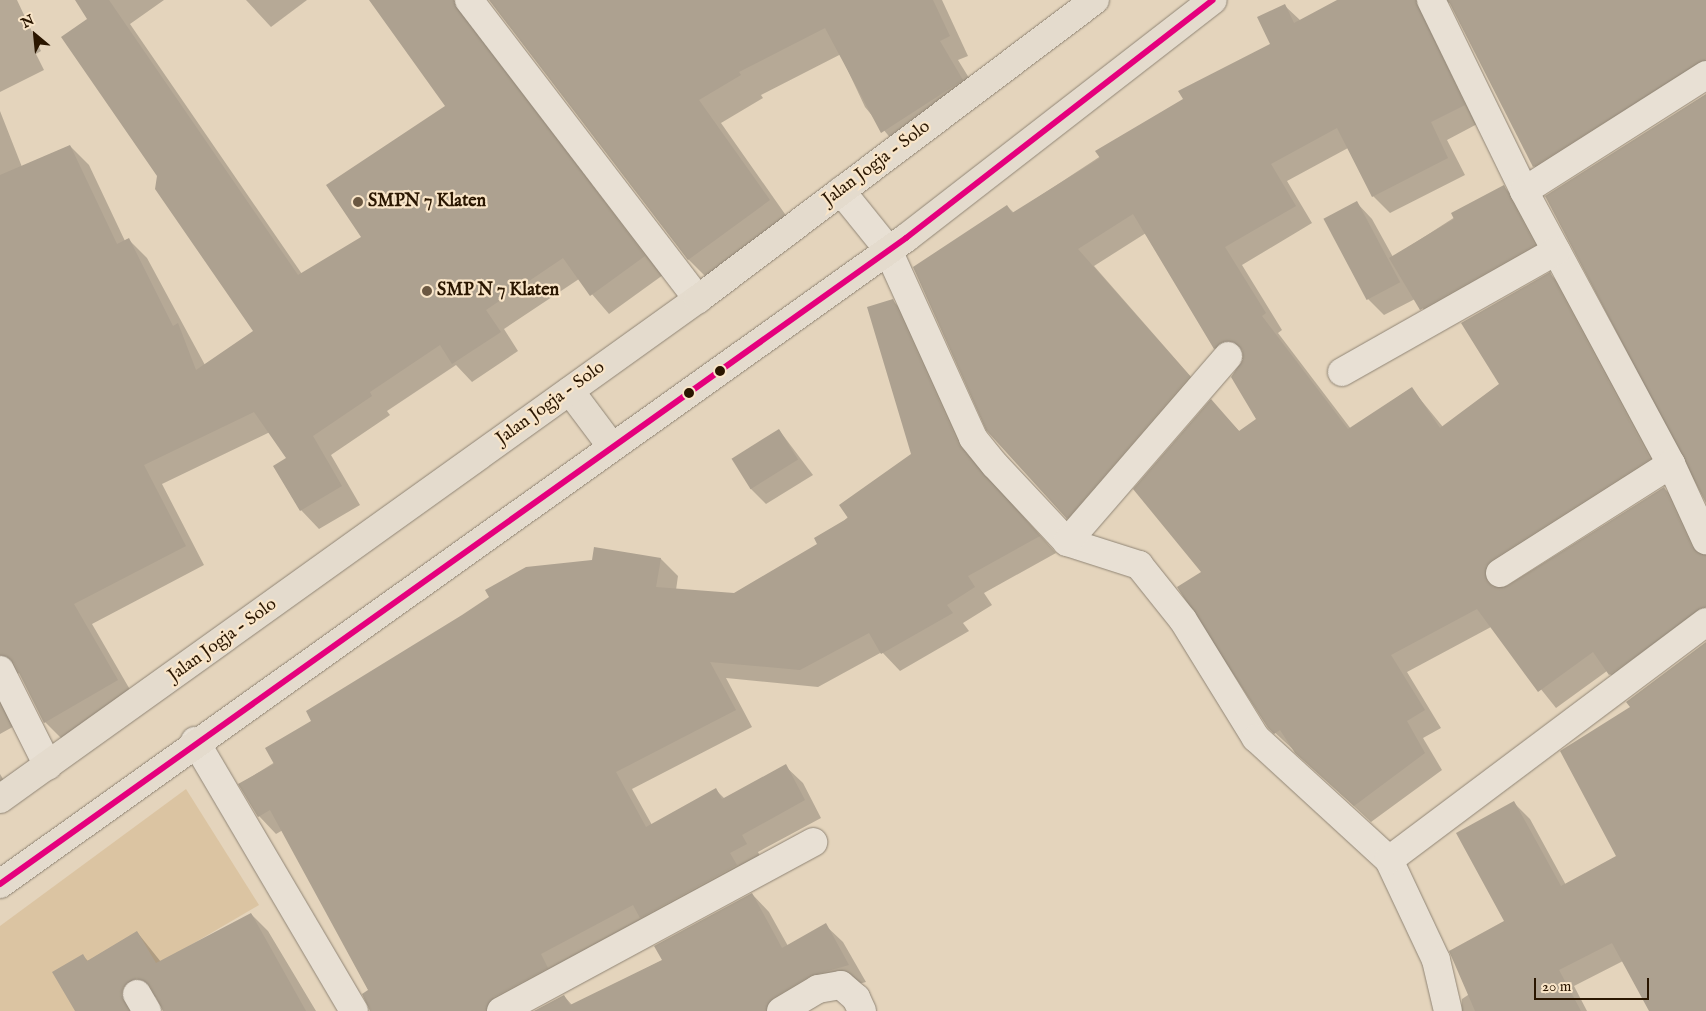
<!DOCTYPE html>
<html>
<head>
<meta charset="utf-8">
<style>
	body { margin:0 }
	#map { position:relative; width:1706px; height:1011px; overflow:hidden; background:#e4d4bc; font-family:"IM FELL English",serif }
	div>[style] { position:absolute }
	.green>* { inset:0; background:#dbc4a2 }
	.shadow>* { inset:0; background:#0003 }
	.building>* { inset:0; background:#ada190; transform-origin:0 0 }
	.roads { filter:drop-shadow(0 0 1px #908575) drop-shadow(0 0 1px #908575) }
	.minor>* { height:28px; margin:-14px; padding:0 14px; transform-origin:14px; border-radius:14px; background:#e8e0d4 }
	.highway>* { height:28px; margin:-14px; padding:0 14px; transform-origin:14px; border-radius:14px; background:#e4dbcd }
	.bus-1>* { height:6px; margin:-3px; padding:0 3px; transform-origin:3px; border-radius:3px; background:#e5007d }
	.dots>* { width:14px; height:14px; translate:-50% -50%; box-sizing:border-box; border:2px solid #f9e5c8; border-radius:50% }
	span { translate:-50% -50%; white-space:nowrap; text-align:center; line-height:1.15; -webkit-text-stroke:4.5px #f9e5c8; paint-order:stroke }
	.street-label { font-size:18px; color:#2a1600 }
	.poi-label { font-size:18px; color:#2a1600; font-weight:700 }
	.left { translate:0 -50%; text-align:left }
	.north { position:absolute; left:10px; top:10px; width:50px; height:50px; -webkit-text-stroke:4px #f9e5c8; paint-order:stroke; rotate:332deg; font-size:14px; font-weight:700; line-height:20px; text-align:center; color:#2a1600 }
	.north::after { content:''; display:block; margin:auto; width:18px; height:22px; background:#2a1600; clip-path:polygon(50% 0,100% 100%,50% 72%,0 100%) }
	.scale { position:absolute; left:1534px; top:978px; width:115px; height:22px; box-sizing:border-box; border:2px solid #2a1600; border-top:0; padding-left:6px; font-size:15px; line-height:18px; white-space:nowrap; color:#2a1600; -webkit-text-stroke:4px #f9e5c8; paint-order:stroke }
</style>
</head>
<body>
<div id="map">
	<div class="green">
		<div style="clip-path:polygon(186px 789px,259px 905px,78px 1011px,0 1011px,0 926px)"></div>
	</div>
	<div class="shadow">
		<div style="clip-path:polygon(0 0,17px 0,41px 51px,36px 54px,44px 70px,0 92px)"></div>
		<div style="clip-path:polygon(77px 0,164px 0,130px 24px,302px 274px,363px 238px,446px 106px,372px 0,447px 0,478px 34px,663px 275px,609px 314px,579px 279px,504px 329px,518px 351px,472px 382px,456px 365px,387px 411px,390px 415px,331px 455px,360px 505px,319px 529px,301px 510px,288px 459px,270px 432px,162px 484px,204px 565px,92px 624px,136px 700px,64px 741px,45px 722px,20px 673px,11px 675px,18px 724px,0 734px,0 111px,22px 167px,70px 146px,89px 165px,125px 241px,128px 239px,147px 258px,205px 365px,255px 332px,158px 176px,89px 18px)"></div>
		<div style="clip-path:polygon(246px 0,307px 0,271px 27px)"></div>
		<div style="clip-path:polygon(490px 0,817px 0,849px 50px,761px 95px,763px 98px,721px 123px,792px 224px,711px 282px,688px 259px)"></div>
		<div style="clip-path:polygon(851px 0,942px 0,968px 56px,958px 60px,982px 99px,901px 151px,865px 107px,842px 58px)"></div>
		<div style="clip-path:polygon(1339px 0,1706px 0,1706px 84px,1551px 183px,1534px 166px,1451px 3px,1442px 2px,1481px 122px,1447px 140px,1465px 175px,1390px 213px,1373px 196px,1348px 148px,1287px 181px,1312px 223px,1242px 265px,1282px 330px,1278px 333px,1351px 429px,1411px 388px,1443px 427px,1500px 384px,1550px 274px,1567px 291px,1667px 476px,1508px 577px,1503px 588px,1664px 488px,1681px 505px,1706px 556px,1706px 632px,1627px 692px,1607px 671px,1556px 708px,1491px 627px,1407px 672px,1441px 728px,1423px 738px,1442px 770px,1371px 822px,1269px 727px,1203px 572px,1211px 401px,1240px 432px,1258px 419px,1245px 358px,1232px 365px,1215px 348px,1146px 233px,1094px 266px,1206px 394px,1084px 535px,1067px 518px,1007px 206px,1014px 213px,1271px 44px,1285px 6px,1301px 21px)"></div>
		<div style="clip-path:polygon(1503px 186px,1518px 201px,1549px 260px,1436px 324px,1415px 299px,1384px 315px,1368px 299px,1356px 202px,1372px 219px,1393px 257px)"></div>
		<div style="clip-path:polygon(893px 301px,910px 318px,976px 463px,1056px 553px,984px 593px,992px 605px,963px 623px,969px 631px,900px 671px,882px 652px,818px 687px,726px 678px,752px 727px,632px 789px,652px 825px,716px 790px,725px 799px,785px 766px,803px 783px,821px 818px,758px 852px,763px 862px,517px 1011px,371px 1011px,369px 991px,283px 830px,276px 834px,259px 816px,240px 784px,593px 562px,595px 548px,661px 559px,678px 576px,676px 590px,735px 594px,819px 545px,913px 454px)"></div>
		<div style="clip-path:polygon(779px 430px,813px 475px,766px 504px,750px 488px)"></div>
		<div style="clip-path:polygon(1706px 643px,1706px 1011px,1650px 1011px,1623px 961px,1574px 986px,1587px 1011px,1461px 1011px,1462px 999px,1468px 995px,1505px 922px,1514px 803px,1530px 819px,1566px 885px,1618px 856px,1631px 707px)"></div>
		<div style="clip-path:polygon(0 774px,8px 787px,0 792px)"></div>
		<div style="clip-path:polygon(752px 894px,769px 912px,788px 946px,825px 925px,843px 942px,866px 982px,828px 992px,796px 1011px,535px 1011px,564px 996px,572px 1005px,663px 960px)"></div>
		<div style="clip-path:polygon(251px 914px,268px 931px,316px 1011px,164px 1011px,156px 997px,147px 997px,140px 1011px,76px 1011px,83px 956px,88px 961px,137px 932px,161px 962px)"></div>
	</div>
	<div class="building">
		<div style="clip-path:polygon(75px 0,109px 0,298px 275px,361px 237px,326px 185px,445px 106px,369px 0,454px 0,645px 256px,590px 296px,563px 258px,486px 310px,501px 332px,452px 364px,440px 345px,370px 392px,372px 396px,313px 436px,342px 486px,300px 511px,273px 466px,286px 458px,254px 412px,144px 465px,186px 546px,74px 604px,118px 680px,44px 723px,14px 663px,0 655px,0 175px,70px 145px,117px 244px,129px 238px,173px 326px,178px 323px,196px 370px,253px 331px,155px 189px,157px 176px,61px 37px,87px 19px)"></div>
		<div style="clip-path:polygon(489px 0,933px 0,950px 36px,940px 41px,963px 80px,881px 133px,825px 28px,739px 72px,741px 75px,699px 100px,770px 200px,688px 260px)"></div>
		<div style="clip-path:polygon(1337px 0,1416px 0,1465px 105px,1431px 122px,1448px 158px,1372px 197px,1337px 128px,1271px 164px,1296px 206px,1225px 247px,1266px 313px,1262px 316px,1348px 429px,1412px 387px,1440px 428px,1499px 384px,1461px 323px,1550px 272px,1650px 459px,1492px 560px,1486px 566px,1487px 581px,1493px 587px,1508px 586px,1664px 487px,1692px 547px,1706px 555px,1706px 607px,1609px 675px,1593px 652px,1538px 692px,1477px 609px,1391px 655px,1425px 710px,1407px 721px,1425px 753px,1354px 806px,1295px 753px,1280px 730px,1274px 734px,1268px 728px,1177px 587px,1201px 572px,1133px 489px,1211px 399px,1239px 431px,1256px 419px,1231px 377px,1243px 359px,1243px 350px,1230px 341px,1214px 349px,1133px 214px,1078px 249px,1190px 376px,1067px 519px,986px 430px,913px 267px,1007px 205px,1012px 213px,1100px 158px,1095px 151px,1183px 99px,1178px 91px,1270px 44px,1257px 17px,1285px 4px,1294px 23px)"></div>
		<div style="clip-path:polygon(1448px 0,1706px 0,1706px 59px,1533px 167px)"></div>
		<div style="clip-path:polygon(1706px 94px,1706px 503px,1545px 196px)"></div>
		<div style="clip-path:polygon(1504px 185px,1535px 245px,1420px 310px,1389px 258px,1454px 219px,1451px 213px)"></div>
		<div style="left:1357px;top:201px;width:92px;height:38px;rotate:62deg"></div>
		<div style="clip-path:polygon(893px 299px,959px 445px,1040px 536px,968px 576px,975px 587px,947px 605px,953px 613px,881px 654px,869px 633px,800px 670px,710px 662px,736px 710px,616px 772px,646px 827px,716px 788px,722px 799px,786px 764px,805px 800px,742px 835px,747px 844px,730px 853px,737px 865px,640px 918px,633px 905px,541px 954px,548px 968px,494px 997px,485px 1011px,370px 1011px,362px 994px,368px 990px,270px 810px,258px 817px,238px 784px,274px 764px,265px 748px,311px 721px,306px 711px,462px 615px,489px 597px,485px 590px,526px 567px,592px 560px,594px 547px,661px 558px,656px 587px,734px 593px,817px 544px,814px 538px,848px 518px,839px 505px,911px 454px,867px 307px)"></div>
		<div style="left:779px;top:429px;width:36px;height:56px;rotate:58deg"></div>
		<div style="clip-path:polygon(1706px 642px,1706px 1011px,1649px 1011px,1612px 943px,1559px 970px,1581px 1011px,1475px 1011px,1449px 951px,1504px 921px,1456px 833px,1514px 801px,1561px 886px,1616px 856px,1560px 751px,1630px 707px,1626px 702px)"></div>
		<div style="clip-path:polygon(752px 893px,782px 948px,826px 923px,849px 965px,810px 976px,773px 998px,765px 1011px,534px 1011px,564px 995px,570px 1005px,662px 960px,654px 946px)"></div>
		<div style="clip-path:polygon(251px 913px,306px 1011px,163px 1011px,150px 986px,137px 978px,123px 987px,121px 995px,129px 1011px,75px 1011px,52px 972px,83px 954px,87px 961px,137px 931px,156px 963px)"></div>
	</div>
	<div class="roads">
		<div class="minor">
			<div style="left:469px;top:0;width:377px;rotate:52.6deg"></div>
			<div style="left:1431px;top:0;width:212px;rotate:64deg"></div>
			<div style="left:1524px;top:191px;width:310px;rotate:61.7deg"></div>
			<div style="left:1671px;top:464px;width:84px;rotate:65.3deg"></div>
			<div style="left:841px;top:191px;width:73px;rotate:51.1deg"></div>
			<div style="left:887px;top:248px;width:209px;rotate:65.6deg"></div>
			<div style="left:973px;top:438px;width:35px;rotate:51deg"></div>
			<div style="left:995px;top:465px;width:105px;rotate:46.9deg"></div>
			<div style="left:1067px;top:542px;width:76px;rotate:17.7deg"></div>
			<div style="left:1139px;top:565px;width:70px;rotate:51.3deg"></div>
			<div style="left:1183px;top:620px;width:139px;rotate:58.3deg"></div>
			<div style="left:1256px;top:738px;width:180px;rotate:42.5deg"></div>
			<div style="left:1389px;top:860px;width:110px;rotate:64.8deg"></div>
			<div style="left:1436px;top:960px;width:52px;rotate:76.8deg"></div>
			<div style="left:1524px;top:191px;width:216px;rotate:-32.5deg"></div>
			<div style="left:1342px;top:372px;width:246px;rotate:-29.5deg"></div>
			<div style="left:1067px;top:542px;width:246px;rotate:-49.1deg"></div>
			<div style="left:1500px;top:573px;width:203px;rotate:-32.5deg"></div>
			<div style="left:0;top:670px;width:107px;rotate:63.4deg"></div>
			<div style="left:195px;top:741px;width:313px;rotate:59.5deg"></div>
			<div style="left:1389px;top:860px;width:396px;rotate:-36.9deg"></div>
			<div style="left:137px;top:994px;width:20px;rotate:60deg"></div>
			<div style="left:501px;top:1011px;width:355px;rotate:-28.4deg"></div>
			<div style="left:781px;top:1011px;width:43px;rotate:-30.7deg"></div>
			<div style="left:818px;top:989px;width:23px;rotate:-10deg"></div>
			<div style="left:841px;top:985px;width:20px;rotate:41deg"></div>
			<div style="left:856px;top:998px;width:14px;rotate:65deg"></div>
		</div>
		<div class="highway">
			<div style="left:570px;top:391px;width:70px;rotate:53.1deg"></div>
			<div style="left:0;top:799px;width:859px;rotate:-35.62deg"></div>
			<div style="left:698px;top:299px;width:497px;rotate:-37deg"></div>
			<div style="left:0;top:884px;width:1113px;rotate:-35.49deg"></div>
			<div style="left:906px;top:238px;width:388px;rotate:-37.8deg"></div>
		</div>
	</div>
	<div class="bus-1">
		<div style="left:0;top:884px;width:1113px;rotate:-35.49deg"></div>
		<div style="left:906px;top:238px;width:388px;rotate:-37.8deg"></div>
	</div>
	<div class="dots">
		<div style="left:358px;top:202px;background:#6b5842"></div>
		<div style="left:427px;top:291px;background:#6b5842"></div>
		<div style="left:720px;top:371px;background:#2a1600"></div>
		<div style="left:689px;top:393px;background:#2a1600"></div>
	</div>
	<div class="street-label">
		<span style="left:877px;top:164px;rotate:-37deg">Jalan Jogja - Solo</span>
		<span style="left:551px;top:404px;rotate:-36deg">Jalan Jogja - Solo</span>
		<span style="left:223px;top:641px;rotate:-36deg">Jalan Jogja - Solo</span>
	</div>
	<div class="poi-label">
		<span class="left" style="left:368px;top:202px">SMPN 7 Klaten</span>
		<span class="left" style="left:437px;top:291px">SMP N 7 Klaten</span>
	</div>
	<div class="north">N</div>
	<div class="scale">20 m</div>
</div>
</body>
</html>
